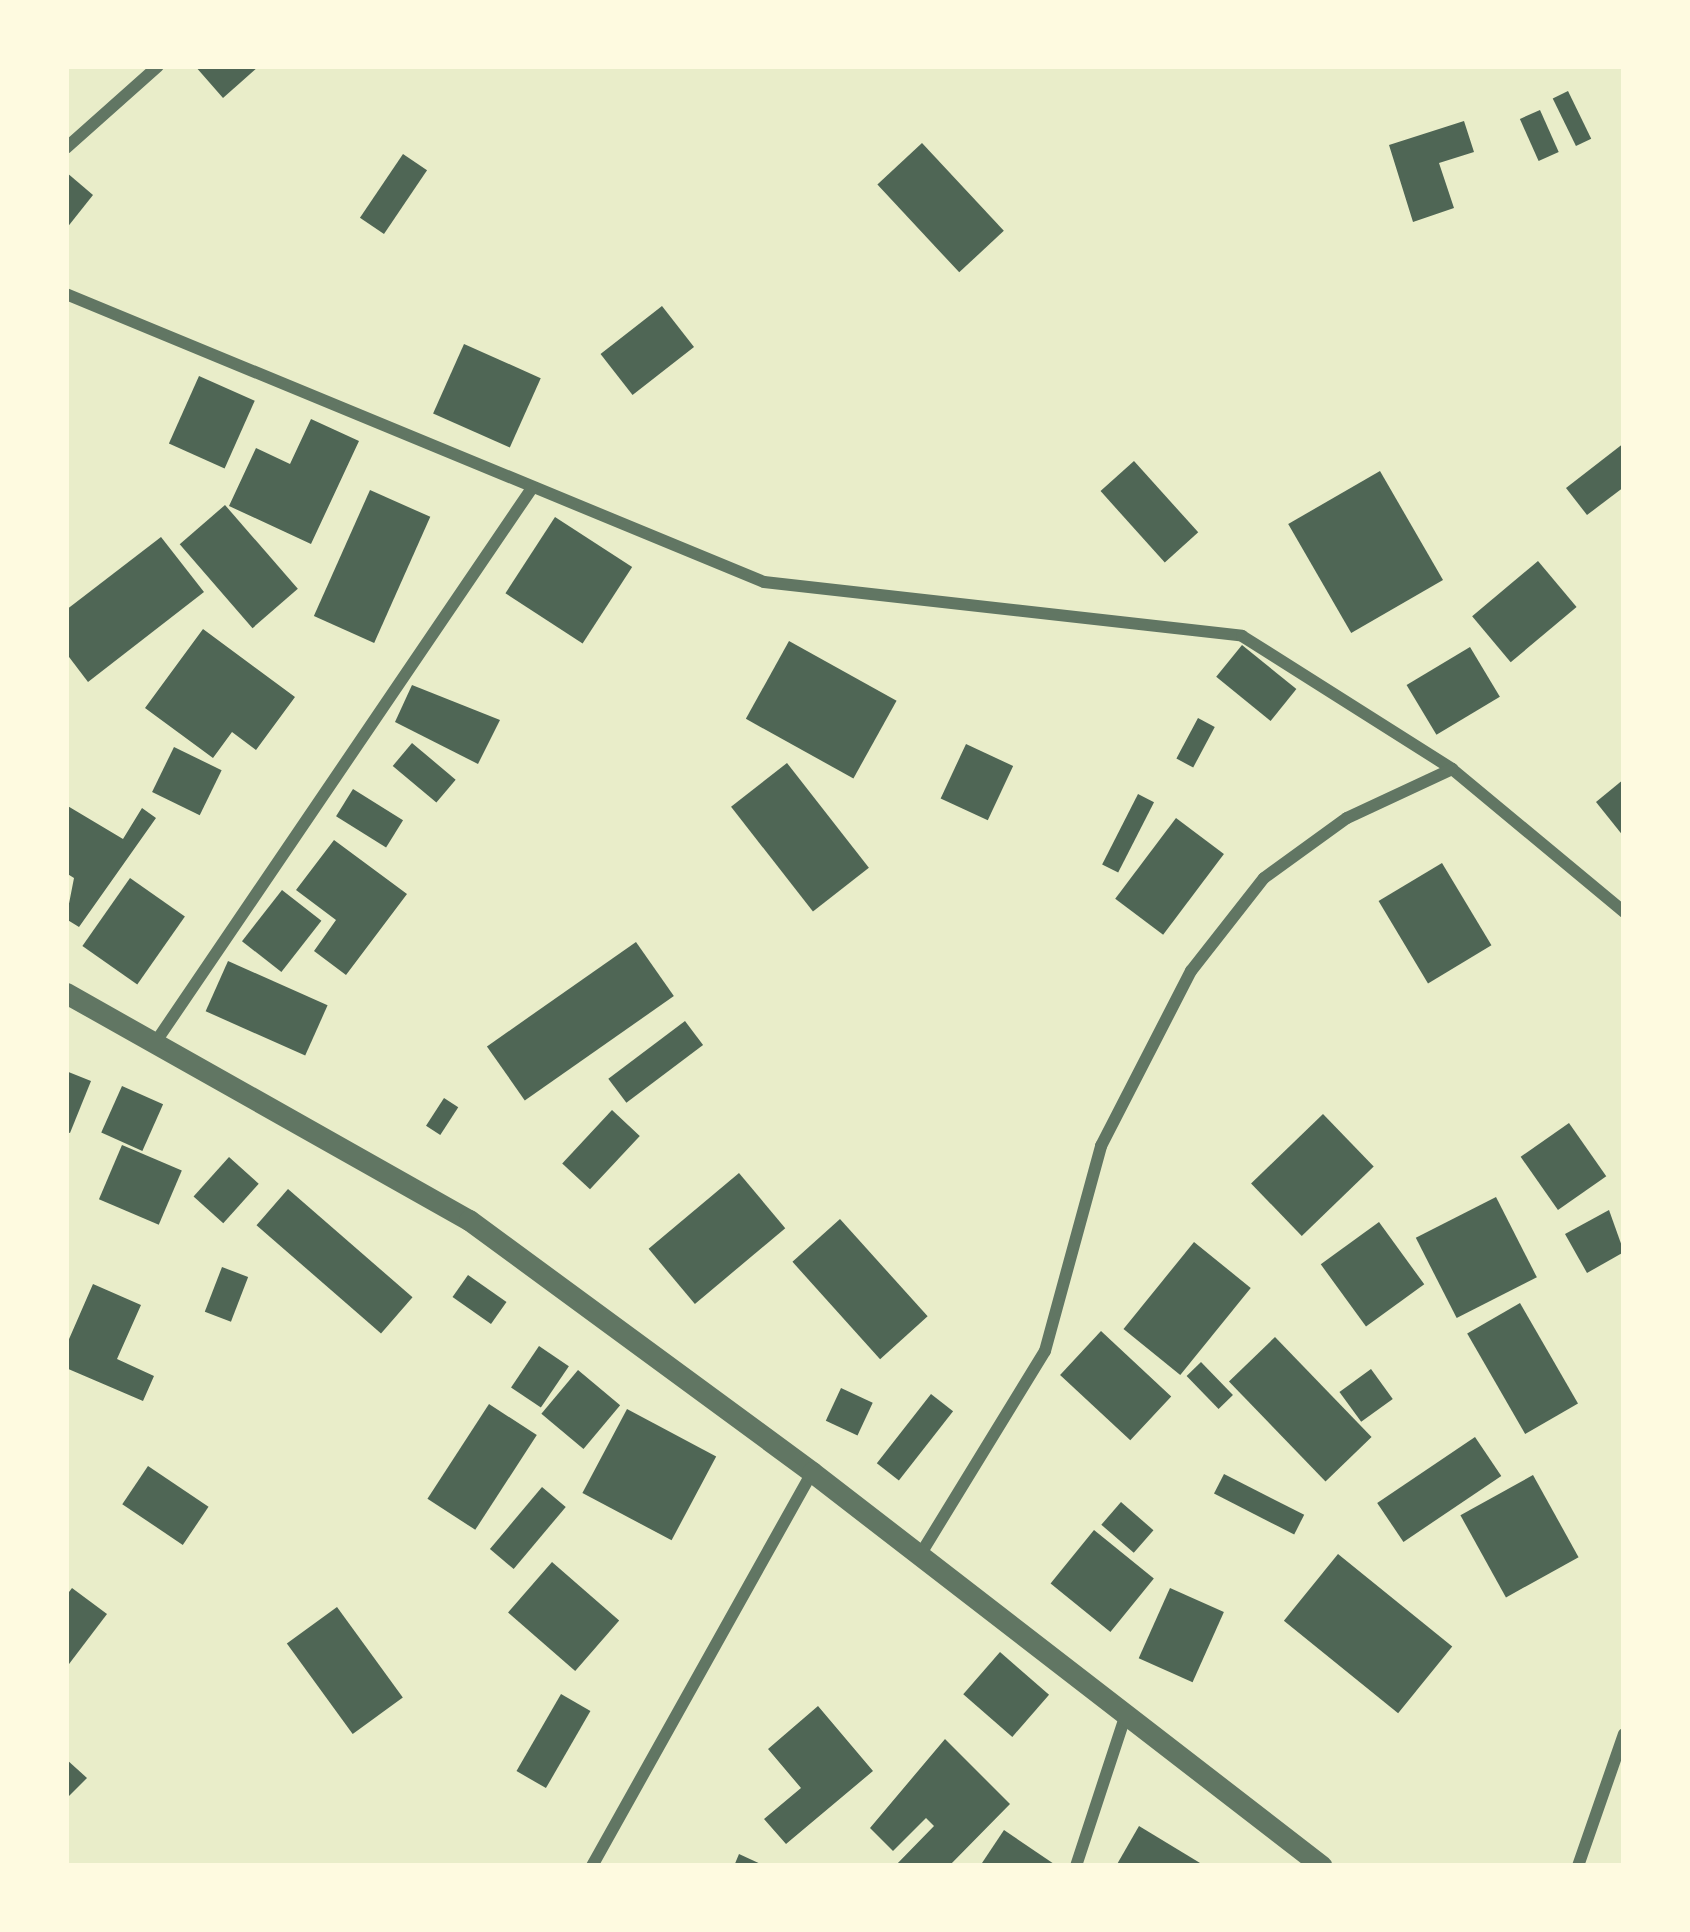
<!DOCTYPE html>
<html>
<head>
<meta charset="utf-8">
<style>
	body { margin:0 }
	#map { position:relative; width:1690px; height:1932px; overflow:hidden; background:#e9edc9; font-family:Quicksand,sans-serif }
	div>[style] { position:absolute }
	.building>* { inset:0; background:#4f6655; transform-origin:0 0 }
	.minor>* { height:12px; margin:-6px; padding:0 6px; transform-origin:6px; border-radius:6px; background:#617663 }
	.tertiary>* { height:21px; margin:-10.5px; padding:0 10.5px; transform-origin:10.5px; border-radius:10.5px; background:#617663 }
	span { translate:-50% -50%; white-space:nowrap; text-align:center; line-height:1.15; -webkit-text-stroke:12px #fefae0; paint-order:stroke }
	.frame { position:absolute; inset:0; border:69px solid #fefae0; pointer-events:none }
</style>
</head>
<body>
<div id="map">
	<div class="building">
		<div style="clip-path:polygon(195px 66px,259px 66px,223px 98px)"></div>
		<div style="left:1568px;top:91px;width:53px;height:17px;rotate:64deg"></div>
		<div style="left:1540px;top:110px;width:46px;height:22px;rotate:66deg"></div>
		<div style="clip-path:polygon(1464px 121px,1474px 152px,1439px 163px,1454px 208px,1413px 222px,1389px 145px)"></div>
		<div style="left:922px;top:143px;width:120px;height:61px;rotate:47deg"></div>
		<div style="left:403px;top:154px;width:29px;height:77px;rotate:34deg"></div>
		<div style="clip-path:polygon(66px 172px,93px 195px,66px 229px)"></div>
		<div style="left:662px;top:306px;width:52px;height:78px;rotate:52deg"></div>
		<div style="left:464px;top:344px;width:84px;height:76px;rotate:24deg"></div>
		<div style="left:199px;top:376px;width:61px;height:74px;rotate:24deg"></div>
		<div style="clip-path:polygon(311px 419px,359px 441px,311px 544px,229px 506px,256px 448px,290px 464px)"></div>
		<div style="clip-path:polygon(1624px 443px,1624px 487px,1587px 515px,1566px 488px)"></div>
		<div style="left:1134px;top:461px;width:96px;height:45px;rotate:48deg"></div>
		<div style="left:1380px;top:471px;width:126px;height:106px;rotate:60deg"></div>
		<div style="left:370px;top:490px;width:66px;height:138px;rotate:24deg"></div>
		<div style="left:225px;top:505px;width:111px;height:60px;rotate:49deg"></div>
		<div style="left:555px;top:517px;width:92px;height:91px;rotate:33deg"></div>
		<div style="clip-path:polygon(161px 537px,204px 592px,88px 682px,66px 653px,66px 610px)"></div>
		<div style="left:1538px;top:561px;width:60px;height:86px;rotate:50deg"></div>
		<div style="clip-path:polygon(203px 629px,295px 697px,256px 750px,232px 732px,213px 758px,145px 708px)"></div>
		<div style="left:789px;top:641px;width:123px;height:89px;rotate:29deg"></div>
		<div style="left:1242px;top:645px;width:70px;height:41px;rotate:39deg"></div>
		<div style="left:1470px;top:647px;width:58px;height:74px;rotate:59deg"></div>
		<div style="clip-path:polygon(412px 685px,500px 720px,478px 764px,395px 722px)"></div>
		<div style="left:1198px;top:718px;width:19px;height:46px;rotate:28deg"></div>
		<div style="left:412px;top:743px;width:57px;height:30px;rotate:40deg"></div>
		<div style="left:966px;top:744px;width:52px;height:60px;rotate:25deg"></div>
		<div style="left:174px;top:747px;width:53px;height:50px;rotate:26deg"></div>
		<div style="left:787px;top:763px;width:133px;height:71px;rotate:52deg"></div>
		<div style="clip-path:polygon(1624px 779px,1624px 837px,1596px 802px)"></div>
		<div style="left:353px;top:789px;width:59px;height:32px;rotate:32deg"></div>
		<div style="left:1138px;top:794px;width:18px;height:79px;rotate:27deg"></div>
		<div style="clip-path:polygon(66px 805px,123px 839px,142px 808px,156px 818px,79px 927px,66px 919px,74px 878px,66px 873px)"></div>
		<div style="left:1176px;top:818px;width:60px;height:101px;rotate:37deg"></div>
		<div style="clip-path:polygon(334px 840px,407px 894px,346px 975px,314px 951px,336px 920px,296px 890px)"></div>
		<div style="left:1442px;top:863px;width:96px;height:74px;rotate:59deg"></div>
		<div style="left:130px;top:878px;width:67px;height:83px;rotate:35deg"></div>
		<div style="left:282px;top:890px;width:50px;height:65px;rotate:38deg"></div>
		<div style="left:636px;top:942px;width:66px;height:182px;rotate:55deg"></div>
		<div style="left:228px;top:961px;width:109px;height:55px;rotate:24deg"></div>
		<div style="left:685px;top:1021px;width:30px;height:96px;rotate:53deg"></div>
		<div style="clip-path:polygon(66px 1071px,91px 1081px,70px 1133px,66px 1132px)"></div>
		<div style="left:122px;top:1086px;width:45px;height:51px;rotate:24deg"></div>
		<div style="left:444px;top:1098px;width:17px;height:33px;rotate:33deg"></div>
		<div style="left:612px;top:1110px;width:38px;height:73px;rotate:43deg"></div>
		<div style="left:1323px;top:1114px;width:73px;height:100px;rotate:46deg"></div>
		<div style="left:1569px;top:1123px;width:65px;height:59px;rotate:55deg"></div>
		<div style="left:122px;top:1145px;width:65px;height:59px;rotate:23deg"></div>
		<div style="left:229px;top:1157px;width:40px;height:53px;rotate:42deg"></div>
		<div style="left:739px;top:1173px;width:72px;height:118px;rotate:50deg"></div>
		<div style="left:288px;top:1189px;width:165px;height:48px;rotate:41deg"></div>
		<div style="left:1496px;top:1197px;width:90px;height:90px;rotate:63deg"></div>
		<div style="clip-path:polygon(1609px 1210px,1624px 1252px,1587px 1273px,1565px 1234px)"></div>
		<div style="left:840px;top:1219px;width:131px;height:64px;rotate:48deg"></div>
		<div style="left:1379px;top:1222px;width:77px;height:72px;rotate:54deg"></div>
		<div style="left:1194px;top:1242px;width:73px;height:112px;rotate:39deg"></div>
		<div style="left:222px;top:1267px;width:28px;height:48px;rotate:21deg"></div>
		<div style="left:468px;top:1275px;width:47px;height:27px;rotate:35deg"></div>
		<div style="clip-path:polygon(93px 1284px,141px 1305px,117px 1359px,154px 1376px,143px 1401px,66px 1368px,66px 1346px)"></div>
		<div style="left:1520px;top:1303px;width:116px;height:61px;rotate:60deg"></div>
		<div style="left:1101px;top:1331px;width:96px;height:60px;rotate:43deg"></div>
		<div style="left:1275px;top:1337px;width:139px;height:64px;rotate:46deg"></div>
		<div style="left:539px;top:1346px;width:36px;height:50px;rotate:34deg"></div>
		<div style="left:1201px;top:1362px;width:46px;height:20px;rotate:46deg"></div>
		<div style="left:1371px;top:1369px;width:37px;height:39px;rotate:54deg"></div>
		<div style="left:578px;top:1370px;width:55px;height:57px;rotate:40deg"></div>
		<div style="left:841px;top:1388px;width:35px;height:36px;rotate:25deg"></div>
		<div style="left:931px;top:1394px;width:28px;height:88px;rotate:38deg"></div>
		<div style="left:489px;top:1404px;width:57px;height:113px;rotate:33deg"></div>
		<div style="left:627px;top:1409px;width:101px;height:95px;rotate:28deg"></div>
		<div style="left:1475px;top:1437px;width:47px;height:118px;rotate:56deg"></div>
		<div style="left:148px;top:1466px;width:73px;height:46px;rotate:34deg"></div>
		<div style="left:1224px;top:1474px;width:90px;height:22px;rotate:27deg"></div>
		<div style="left:1533px;top:1475px;width:94px;height:83px;rotate:61deg"></div>
		<div style="left:542px;top:1487px;width:31px;height:81px;rotate:40deg"></div>
		<div style="left:1121px;top:1502px;width:43px;height:30px;rotate:41deg"></div>
		<div style="left:1094px;top:1530px;width:77px;height:69px;rotate:39deg"></div>
		<div style="left:1338px;top:1554px;width:147px;height:86px;rotate:39deg"></div>
		<div style="left:552px;top:1562px;width:89px;height:67px;rotate:41deg"></div>
		<div style="clip-path:polygon(72px 1588px,107px 1614px,66px 1668px,66px 1596px)"></div>
		<div style="left:1170px;top:1588px;width:59px;height:77px;rotate:24deg"></div>
		<div style="left:337px;top:1607px;width:112px;height:62px;rotate:54deg"></div>
		<div style="left:1000px;top:1652px;width:65px;height:56px;rotate:41deg"></div>
		<div style="left:561px;top:1694px;width:34px;height:89px;rotate:30deg"></div>
		<div style="clip-path:polygon(818px 1706px,873px 1771px,786px 1844px,764px 1819px,801px 1788px,768px 1749px)"></div>
		<div style="clip-path:polygon(945px 1739px,1010px 1804px,949px 1866px,895px 1866px,934px 1826px,926px 1818px,893px 1851px,870px 1828px)"></div>
		<div style="clip-path:polygon(66px 1759px,87px 1778px,66px 1799px)"></div>
		<div style="clip-path:polygon(1139px 1826px,1205px 1866px,1116px 1866px)"></div>
		<div style="clip-path:polygon(1004px 1830px,1057px 1866px,980px 1866px)"></div>
		<div style="clip-path:polygon(739px 1854px,765px 1866px,734px 1866px)"></div>
	</div>
	<div class="minor">
		<div style="left:66px;top:148px;width:123px;rotate:-41.7deg"></div>
		<div style="left:66px;top:294px;width:755px;rotate:22.42deg"></div>
		<div style="left:764px;top:582px;width:481px;rotate:6.4deg"></div>
		<div style="left:1242px;top:636px;width:249px;rotate:32.3deg"></div>
		<div style="left:1452px;top:769px;width:224px;rotate:39.7deg"></div>
		<div style="left:157px;top:1040px;width:667px;rotate:-55.81deg"></div>
		<div style="left:920px;top:1555px;width:239px;rotate:-58.5deg"></div>
		<div style="left:1045px;top:1351px;width:213px;rotate:-74.7deg"></div>
		<div style="left:1101px;top:1146px;width:197px;rotate:-62.8deg"></div>
		<div style="left:1191px;top:971px;width:118px;rotate:-51.9deg"></div>
		<div style="left:1264px;top:878px;width:102px;rotate:-35.9deg"></div>
		<div style="left:1347px;top:818px;width:116px;rotate:-25deg"></div>
		<div style="left:592px;top:1866px;width:451px;rotate:-60.8deg"></div>
		<div style="left:1076px;top:1866px;width:160px;rotate:-71.8deg"></div>
		<div style="left:1578px;top:1866px;width:140px;rotate:-70.8deg"></div>
	</div>
	<div class="tertiary">
		<div style="left:66px;top:993px;width:463px;rotate:29.4deg"></div>
		<div style="left:469px;top:1220px;width:426px;rotate:36.3deg"></div>
		<div style="left:812px;top:1472px;width:644px;rotate:37.69deg"></div>
	</div>
	<div class="frame"></div>
</div>
</body>
</html>
